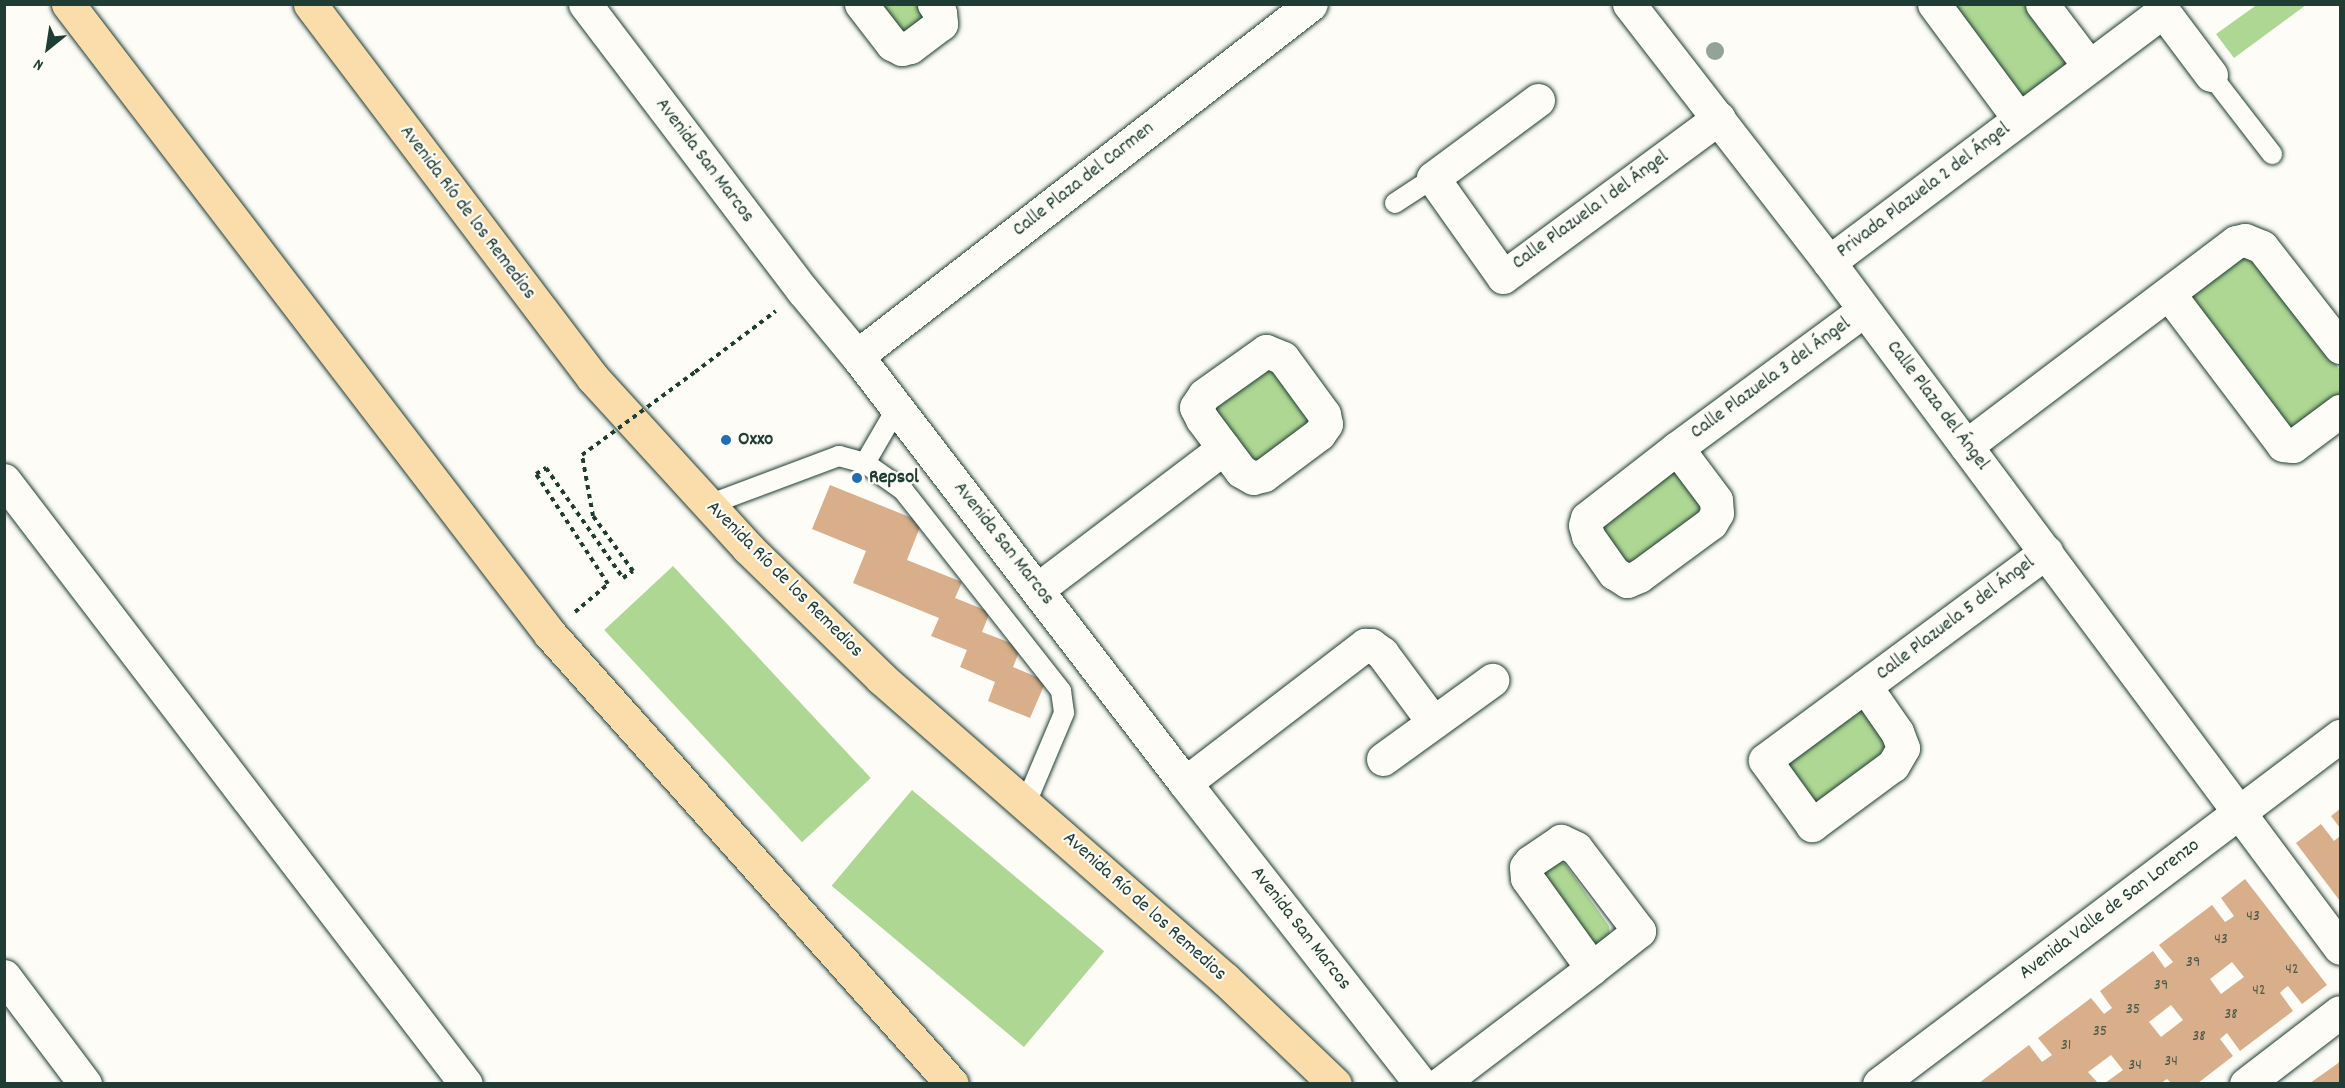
<!DOCTYPE html>
<html>
<head>
<meta charset="utf-8">
<style>
	body { margin:0 }
	#map { position:relative; width:2345px; height:1088px; overflow:hidden; background:#fdfcf7; font-family:Dekko,sans-serif }
	div>[style] { position:absolute }
	.green>* { inset:0; background:#aed794; transform-origin:0 0 }
	.building>* { inset:0; background:#d9ae8a }
	.path>* { height:4px; margin-top:-2px; transform-origin:0; background:repeating-linear-gradient(90deg,#1f3d34 0 4.5px,transparent 0 9px) }
	.roads { filter:drop-shadow(0 0 2px #1f3d34) drop-shadow(0 0 2px #1f3d34) }
	.lane>* { height:20px; margin:-10px; padding:0 10px; transform-origin:10px; border-radius:10px; background:#fdfcf7 }
	.street>* { height:33px; margin:-16.5px; padding:0 16.5px; transform-origin:16.5px; border-radius:16.5px; background:#fdfcf7 }
	.secondary>* { height:33px; margin:-16.5px; padding:0 16.5px; transform-origin:16.5px; border-radius:16.5px; background:#fdfcf7 }
	.highway>* { height:33px; margin:-16.5px; padding:0 16.5px; transform-origin:16.5px; border-radius:16.5px; background:#fbddab }
	.path-bridge>* { height:4px; margin-top:-2px; transform-origin:0; background:repeating-linear-gradient(90deg,#1f3d34 0 4.5px,transparent 0 9px) }
	.trees>* { width:18px; height:18px; margin:-9px; border-radius:50%; background:#93a496 }
	.dots>* { width:16px; height:16px; translate:-50% -50%; box-sizing:border-box; border:3px solid #fdfcf7; border-radius:50% }
	span { translate:-50% -50%; white-space:nowrap; text-align:center; line-height:1.15; -webkit-text-stroke:4.5px #fdfcf7; paint-order:stroke }
	.number-label { font-size:16px; color:#4e594a }
	.number-label span { -webkit-text-stroke-width:0 }
	.street-label { font-size:20px; color:#1f3d34 }
	.poi-label { font-size:20px; color:#1f3d34; font-weight:700 }
	.left { translate:0 -50%; text-align:left }
	.frame { position:absolute; inset:0; border:6px solid #1f3d34; pointer-events:none }
	.north { position:absolute; left:18px; top:18px; width:60px; height:60px; -webkit-text-stroke:4px #fdfcf7; paint-order:stroke; rotate:210deg; font-size:16px; font-weight:700; line-height:24px; text-align:center; color:#1f3d34 }
	.north::after { content:''; display:block; margin:auto; width:21px; height:27px; background:#1f3d34; clip-path:polygon(50% 0,100% 100%,50% 72%,0 100%) }
</style>
</head>
<body>
<div id="map">
	<div class="green">
		<div style="clip-path:polygon(2258px 4px,2306px 5px,2234px 58px,2216px 34px)"></div>
		<div style="clip-path:polygon(872px 5px,922px 5px,934px 20px,902px 44px)"></div>
		<div style="clip-path:polygon(1948px 5px,2028px 5px,2074px 67px,2023px 105px)"></div>
		<div style="clip-path:polygon(2252px 251px,2340px 370px,2340px 395px,2291px 433px,2190px 297px)"></div>
		<div style="left:1269px;top:365px;width:72px;height:71px;rotate:52deg"></div>
		<div style="left:1677px;top:466px;width:55px;height:100px;rotate:56deg"></div>
		<div style="left:673px;top:566px;width:290px;height:94px;rotate:47deg"></div>
		<div style="left:1864px;top:704px;width:55px;height:99px;rotate:56deg"></div>
		<div style="left:912px;top:790px;width:251px;height:125px;rotate:40deg"></div>
		<div style="clip-path:polygon(1558px 862px,1565px 864px,1609px 926px,1610px 935px,1604px 941px,1596px 943px,1588px 940px,1544px 879px,1545px 870px)"></div>
	</div>
	<div class="building">
		<div style="clip-path:polygon(830px 485px,922px 522px,907px 560px,962px 582px,955px 598px,990px 612px,982px 632px,1021px 647px,1013px 667px,1046px 681px,1030px 718px,988px 701px,995px 682px,960px 667px,967px 650px,931px 636px,939px 618px,853px 583px,866px 551px,812px 529px)"></div>
		<div style="clip-path:polygon(2340px 809px,2340px 828px,2331px 816px)"></div>
		<div style="clip-path:polygon(2321px 824px,2334px 841px,2340px 836px,2340px 901px,2296px 843px)"></div>
		<div style="clip-path:polygon(evenodd,2245px 879px,2327px 985px,2302px 1004px,2288px 986px,2284px 989px,2280px 993px,2293px 1011px,2240px 1051px,2227px 1033px,2220px 1039px,2233px 1056px,2198px 1083px,2171px 1083px,2167px 1079px,2161px 1083px,2105px 1083px,2123px 1070px,2111px 1055px,2088px 1072px,2098px 1083px,1979px 1083px,2029px 1045px,2042px 1062px,2052px 1055px,2038px 1038px,2091px 998px,2104px 1014px,2112px 1008px,2100px 991px,2153px 951px,2165px 968px,2173px 962px,2159px 945px,2212px 905px,2225px 922px,2230px 919px,2234px 916px,2221px 898px,2245px 879px,2232px 962px,2244px 977px,2221px 994px,2210px 979px,2232px 962px,2245px 879px,2171px 1005px,2183px 1020px,2161px 1037px,2149px 1022px,2171px 1005px)"></div>
		<div style="clip-path:polygon(2340px 1061px,2340px 1083px,2310px 1083px,2337px 1064px)"></div>
	</div>
	<div class="path">
		<div style="left:695px;top:372px;width:101px;rotate:-37deg"></div>
		<div style="left:575px;top:612px;width:43px;rotate:-40.3deg"></div>
		<div style="left:608px;top:584px;width:131px;rotate:-123.2deg"></div>
		<div style="left:536px;top:474px;width:12px;rotate:-31deg"></div>
		<div style="left:546px;top:468px;width:134px;rotate:55deg"></div>
		<div style="left:623px;top:578px;width:12px;rotate:-35deg"></div>
		<div style="left:633px;top:571px;width:68px;rotate:-126deg"></div>
		<div style="left:593px;top:516px;width:62px;rotate:-100.2deg"></div>
	</div>
	<div class="roads">
		<div class="lane">
			<div style="left:2211px;top:75px;width:100px;rotate:52.3deg"></div>
			<div style="left:1395px;top:203px;width:45px;rotate:-33.3deg"></div>
			<div style="left:865px;top:463px;width:64px;rotate:-59.8deg"></div>
			<div style="left:708px;top:505px;width:140px;rotate:-20.5deg"></div>
			<div style="left:839px;top:456px;width:27px;rotate:15deg"></div>
			<div style="left:865px;top:463px;width:47px;rotate:35.4deg"></div>
			<div style="left:903px;top:490px;width:256px;rotate:51.8deg"></div>
			<div style="left:1061px;top:691px;width:22px;rotate:82deg"></div>
			<div style="left:1064px;top:713px;width:98px;rotate:112.9deg"></div>
		</div>
		<div class="street">
			<div style="left:861px;top:4px;width:51px;rotate:52.2deg"></div>
			<div style="left:892px;top:44px;width:11px;rotate:27deg"></div>
			<div style="left:902px;top:49px;width:8px;rotate:-14deg"></div>
			<div style="left:910px;top:47px;width:39px;rotate:-37deg"></div>
			<div style="left:941px;top:24px;width:11px;rotate:-95deg"></div>
			<div style="left:940px;top:13px;width:11px;rotate:-124deg"></div>
			<div style="left:1629px;top:4px;width:326px;rotate:52.2deg"></div>
			<div style="left:1829px;top:262px;width:855px;rotate:53.32deg"></div>
			<div style="left:1934px;top:4px;width:143px;rotate:53.5deg"></div>
			<div style="left:2042px;top:4px;width:78px;rotate:52.8deg"></div>
			<div style="left:1538px;top:100px;width:131px;rotate:143.4deg"></div>
			<div style="left:1433px;top:178px;width:121px;rotate:54.7deg"></div>
			<div style="left:1503px;top:277px;width:268px;rotate:-36.4deg"></div>
			<div style="left:1829px;top:262px;width:418px;rotate:-36.9deg"></div>
			<div style="left:2163px;top:11px;width:80px;rotate:53.1deg"></div>
			<div style="left:2169px;top:294px;width:189px;rotate:52.9deg"></div>
			<div style="left:2283px;top:445px;width:10px;rotate:6deg"></div>
			<div style="left:2293px;top:446px;width:59px;rotate:-36.7deg"></div>
			<div style="left:1266px;top:351px;width:18px;rotate:22deg"></div>
			<div style="left:1283px;top:358px;width:69px;rotate:53.8deg"></div>
			<div style="left:1324px;top:414px;width:10px;rotate:79deg"></div>
			<div style="left:1326px;top:424px;width:12px;rotate:125deg"></div>
			<div style="left:1319px;top:434px;width:69px;rotate:143.3deg"></div>
			<div style="left:1264px;top:475px;width:11px;rotate:165deg"></div>
			<div style="left:1253px;top:478px;width:14px;rotate:-150deg"></div>
			<div style="left:1241px;top:471px;width:65px;rotate:-126.9deg"></div>
			<div style="left:1202px;top:419px;width:13px;rotate:-117deg"></div>
			<div style="left:1196px;top:407px;width:14px;rotate:-56deg"></div>
			<div style="left:1204px;top:395px;width:76px;rotate:-35.4deg"></div>
			<div style="left:857px;top:356px;width:574px;rotate:-37.79deg"></div>
			<div style="left:1966px;top:446px;width:338px;rotate:-37.1deg"></div>
			<div style="left:2236px;top:242px;width:9px;rotate:-13deg"></div>
			<div style="left:2245px;top:240px;width:18px;rotate:22deg"></div>
			<div style="left:2262px;top:247px;width:127px;rotate:52deg"></div>
			<div style="left:1677px;top:448px;width:65px;rotate:53.1deg"></div>
			<div style="left:1716px;top:500px;width:13px;rotate:86deg"></div>
			<div style="left:1717px;top:513px;width:12px;rotate:121deg"></div>
			<div style="left:1711px;top:523px;width:89px;rotate:143.6deg"></div>
			<div style="left:1639px;top:576px;width:13px;rotate:157deg"></div>
			<div style="left:1627px;top:581px;width:15px;rotate:-148deg"></div>
			<div style="left:1614px;top:573px;width:45px;rotate:-125.1deg"></div>
			<div style="left:1588px;top:536px;width:11px;rotate:-105deg"></div>
			<div style="left:1585px;top:525px;width:7px;rotate:-74deg"></div>
			<div style="left:1587px;top:518px;width:114px;rotate:-37.9deg"></div>
			<div style="left:1677px;top:448px;width:232px;rotate:-36.4deg"></div>
			<div style="left:4px;top:480px;width:760px;rotate:52.59deg"></div>
			<div style="left:1038px;top:589px;width:233px;rotate:-37.2deg"></div>
			<div style="left:1865px;top:686px;width:56px;rotate:55.2deg"></div>
			<div style="left:1897px;top:732px;width:17px;rotate:69deg"></div>
			<div style="left:1903px;top:748px;width:20px;rotate:120deg"></div>
			<div style="left:1893px;top:765px;width:101px;rotate:143.5deg"></div>
			<div style="left:1812px;top:825px;width:80px;rotate:-125.9deg"></div>
			<div style="left:1765px;top:760px;width:350px;rotate:-36.5deg"></div>
			<div style="left:1383px;top:759px;width:135px;rotate:-35.9deg"></div>
			<div style="left:1185px;top:783px;width:227px;rotate:-37.5deg"></div>
			<div style="left:1365px;top:645px;width:6px"></div>
			<div style="left:1371px;top:645px;width:14px;rotate:36deg"></div>
			<div style="left:1382px;top:653px;width:86px;rotate:53.5deg"></div>
			<div style="left:4px;top:976px;width:135px;rotate:53.1deg"></div>
			<div style="left:1440px;top:1084px;width:191px;rotate:-37.3deg"></div>
			<div style="left:1592px;top:968px;width:60px;rotate:-38.2deg"></div>
			<div style="left:1639px;top:931px;width:104px;rotate:-127.2deg"></div>
			<div style="left:1576px;top:848px;width:17px;rotate:-155deg"></div>
			<div style="left:1561px;top:841px;width:37px;rotate:146deg"></div>
			<div style="left:1530px;top:862px;width:6px;rotate:129deg"></div>
			<div style="left:1526px;top:867px;width:11px;rotate:85deg"></div>
			<div style="left:1527px;top:878px;width:111px;rotate:54.2deg"></div>
			<div style="left:2246px;top:1084px;width:118px;rotate:-37.5deg"></div>
		</div>
		<div class="secondary">
			<div style="left:585px;top:4px;width:360px;rotate:52.8deg"></div>
			<div style="left:803px;top:291px;width:85px;rotate:50.3deg"></div>
			<div style="left:857px;top:356px;width:538px;rotate:52.47deg"></div>
			<div style="left:1185px;top:783px;width:382px;rotate:51.9deg"></div>
			<div style="left:1879px;top:1084px;width:578px;rotate:-37.05deg"></div>
		</div>
		<div class="highway">
			<div style="left:68px;top:4px;width:793px;rotate:52.58deg"></div>
			<div style="left:550px;top:634px;width:603px;rotate:48.22deg"></div>
			<div style="left:310px;top:4px;width:469px;rotate:52.9deg"></div>
			<div style="left:593px;top:378px;width:230px;rotate:47.6deg"></div>
			<div style="left:748px;top:548px;width:186px;rotate:44.3deg"></div>
			<div style="left:881px;top:678px;width:457px;rotate:41.2deg"></div>
			<div style="left:1225px;top:979px;width:152px;rotate:43.7deg"></div>
		</div>
	</div>
	<div class="path-bridge">
		<div style="left:582px;top:455px;width:140px;rotate:-36.3deg"></div>
	</div>
	<div class="trees">
		<div style="left:1715px;top:51px"></div>
	</div>
	<div class="dots">
		<div style="left:726px;top:440px;background:#1f6fb2"></div>
		<div style="left:857px;top:478px;background:#1f6fb2"></div>
	</div>
	<div class="number-label">
		<span style="left:2253px;top:917px">43</span>
		<span style="left:2221px;top:940px">43</span>
		<span style="left:2193px;top:963px">39</span>
		<span style="left:2292px;top:970px">42</span>
		<span style="left:2161px;top:986px">39</span>
		<span style="left:2259px;top:991px">42</span>
		<span style="left:2133px;top:1010px">35</span>
		<span style="left:2231px;top:1015px">38</span>
		<span style="left:2100px;top:1032px">35</span>
		<span style="left:2199px;top:1037px">38</span>
		<span style="left:2066px;top:1046px">31</span>
		<span style="left:2171px;top:1062px">34</span>
		<span style="left:2135px;top:1066px">34</span>
	</div>
	<div class="street-label">
		<span style="left:704px;top:161px;rotate:53deg">Avenida San Marcos</span>
		<span style="left:1084px;top:180px;rotate:-38deg">Calle Plaza del Carmen</span>
		<span style="left:1924px;top:191px;rotate:-37deg">Privada Plazuela 2 del Ángel</span>
		<span style="left:1591px;top:211px;rotate:-36deg">Calle Plazuela 1 del Ángel</span>
		<span style="left:467px;top:213px;rotate:53deg">Avenida Río de los Remedios</span>
		<span style="left:1771px;top:379px;rotate:-36deg">Calle Plazuela 3 del Ángel</span>
		<span style="left:1937px;top:406px;rotate:53deg">Calle Plaza del Ángel</span>
		<span style="left:1003px;top:544px;rotate:52deg">Avenida San Marcos</span>
		<span style="left:784px;top:580px;rotate:45deg">Avenida Río de los Remedios</span>
		<span style="left:1956px;top:619px;rotate:-37deg">Calle Plazuela 5 del Ángel</span>
		<span style="left:1144px;top:907px;rotate:42deg">Avenida Río de los Remedios</span>
		<span style="left:2110px;top:910px;rotate:-37deg">Avenida Valle de San Lorenzo</span>
		<span style="left:1300px;top:929px;rotate:52deg">Avenida San Marcos</span>
	</div>
	<div class="poi-label">
		<span class="left" style="left:738px;top:440px">Oxxo</span>
		<span class="left" style="left:869px;top:478px">Repsol</span>
	</div>
	<div class="frame"></div>
	<div class="north">N</div>
</div>
</body>
</html>
